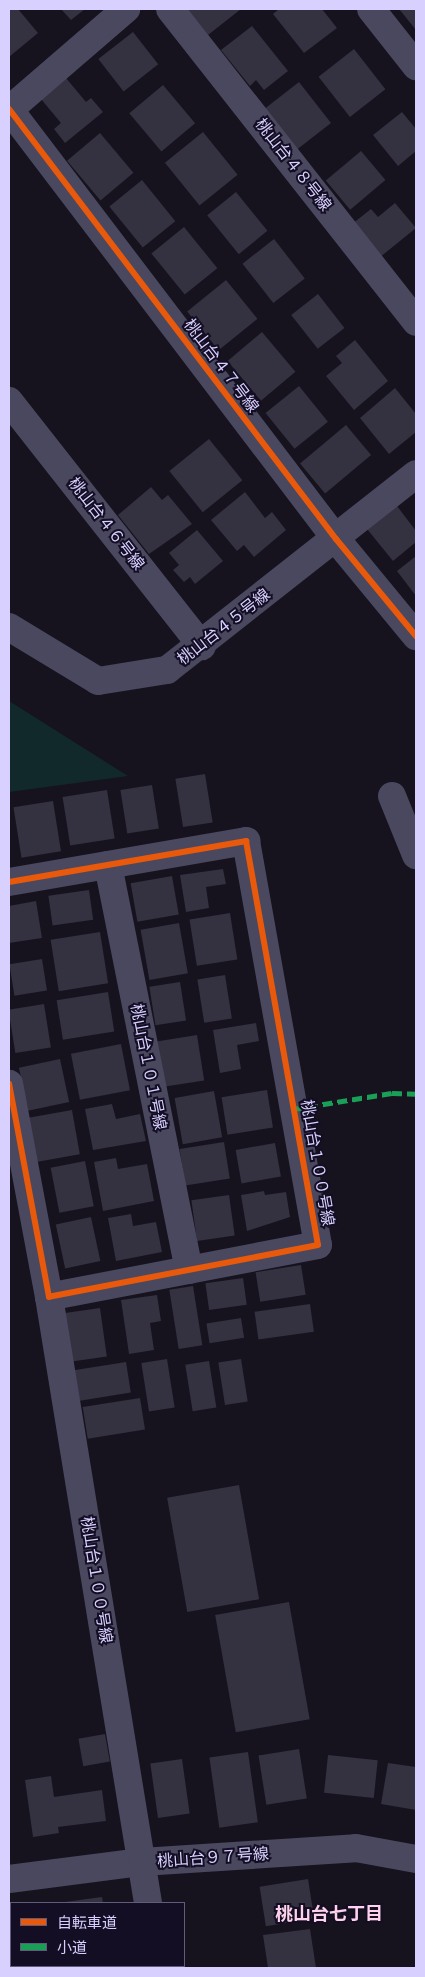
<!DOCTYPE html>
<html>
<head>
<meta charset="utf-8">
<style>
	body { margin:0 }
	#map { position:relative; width:425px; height:1977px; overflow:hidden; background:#16131e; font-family:"Nunito Sans","Noto Sans JP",sans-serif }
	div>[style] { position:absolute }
	.green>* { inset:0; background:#12292b }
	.building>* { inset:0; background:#343140; transform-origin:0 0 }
	.minor>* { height:28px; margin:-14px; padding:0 14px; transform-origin:14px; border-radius:14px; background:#4a485f }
	.quiet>* { height:5px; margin-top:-2.5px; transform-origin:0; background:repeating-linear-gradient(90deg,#1a9f57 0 10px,transparent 0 15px) }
	.cycleway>* { height:6px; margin:-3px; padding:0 3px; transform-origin:3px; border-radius:3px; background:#e8590c }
	span { translate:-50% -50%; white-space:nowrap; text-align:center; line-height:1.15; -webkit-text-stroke:4px #130e23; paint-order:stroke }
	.street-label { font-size:16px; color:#d8d0ff }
	.neighbourhood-label { font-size:18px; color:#ffd2ec; font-weight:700 }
	.frame { position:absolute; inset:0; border:10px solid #d8d0ff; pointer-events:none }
	.legend { position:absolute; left:10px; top:1902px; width:175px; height:65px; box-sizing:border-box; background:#130e23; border:1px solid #625c7b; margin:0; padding:6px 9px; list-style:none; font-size:15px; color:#d8d0ff }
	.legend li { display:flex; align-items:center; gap:10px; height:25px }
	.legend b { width:25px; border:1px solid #625c7b }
</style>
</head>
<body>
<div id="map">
	<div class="green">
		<div style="clip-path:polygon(9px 701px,128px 776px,9px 792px)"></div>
	</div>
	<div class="building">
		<div style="clip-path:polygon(9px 9px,18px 9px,38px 33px,9px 57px)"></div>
		<div style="clip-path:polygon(61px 9px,85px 9px,71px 20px)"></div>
		<div style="clip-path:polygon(187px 9px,241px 9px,208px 35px)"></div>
		<div style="clip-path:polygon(279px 9px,322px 9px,337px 28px,304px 53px,273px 14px)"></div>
		<div style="clip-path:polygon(399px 9px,416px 9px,416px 30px)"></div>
		<div style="clip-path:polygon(252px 26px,288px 71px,264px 90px,256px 80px,250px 86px,221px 50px)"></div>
		<div style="left:133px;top:32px;width:41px;height:44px;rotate:52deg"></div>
		<div style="left:354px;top:49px;width:51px;height:45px;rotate:52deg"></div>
		<div style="clip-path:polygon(66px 78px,86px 102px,91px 98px,103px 112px,65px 143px,54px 129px,61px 123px,41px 99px)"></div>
		<div style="left:299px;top:82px;width:52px;height:44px;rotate:52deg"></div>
		<div style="left:163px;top:85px;width:50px;height:44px;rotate:50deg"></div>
		<div style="clip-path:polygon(402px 112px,416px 129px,416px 151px,398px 166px,373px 135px)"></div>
		<div style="left:203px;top:132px;width:55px;height:49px;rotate:51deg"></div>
		<div style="left:100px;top:133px;width:52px;height:43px;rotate:50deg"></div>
		<div style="left:361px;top:151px;width:38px;height:46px;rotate:50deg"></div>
		<div style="left:142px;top:180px;width:53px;height:42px;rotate:51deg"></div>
		<div style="left:236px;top:192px;width:50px;height:37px;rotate:51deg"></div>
		<div style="clip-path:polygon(395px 203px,416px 228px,379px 258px,352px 224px,371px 209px,378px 217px)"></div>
		<div style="left:184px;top:227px;width:53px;height:42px;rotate:51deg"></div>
		<div style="left:274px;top:239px;width:50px;height:40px;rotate:52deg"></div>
		<div style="left:226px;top:280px;width:50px;height:50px;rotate:51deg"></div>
		<div style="left:318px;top:294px;width:43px;height:34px;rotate:52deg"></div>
		<div style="left:262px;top:332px;width:52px;height:45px;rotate:50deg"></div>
		<div style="clip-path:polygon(355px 340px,388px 381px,354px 410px,326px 376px,342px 363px,336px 356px)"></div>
		<div style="left:299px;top:386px;width:46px;height:43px;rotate:51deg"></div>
		<div style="clip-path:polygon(395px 388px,416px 414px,416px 432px,389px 454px,360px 418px)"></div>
		<div style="left:346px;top:425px;width:39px;height:60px;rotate:50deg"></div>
		<div style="left:209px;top:439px;width:53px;height:51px;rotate:51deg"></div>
		<div style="clip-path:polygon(151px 487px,162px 500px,168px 495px,192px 524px,149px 554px,118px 515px)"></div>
		<div style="clip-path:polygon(245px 492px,265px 518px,272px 512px,286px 530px,254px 557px,244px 545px,237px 551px,211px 520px)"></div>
		<div style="clip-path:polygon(397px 506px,416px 531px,416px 542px,393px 561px,367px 529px)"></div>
		<div style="clip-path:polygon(197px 530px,223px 561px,195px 584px,190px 577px,184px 582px,173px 570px,179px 565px,169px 553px)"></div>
		<div style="clip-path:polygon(416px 556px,416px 596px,397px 571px)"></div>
		<div style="left:205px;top:774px;width:49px;height:30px;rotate:81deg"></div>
		<div style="left:152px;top:785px;width:44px;height:32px;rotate:81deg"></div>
		<div style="left:107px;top:790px;width:49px;height:45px;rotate:81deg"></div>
		<div style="left:53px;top:801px;width:51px;height:40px;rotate:81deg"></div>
		<div style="clip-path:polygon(223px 869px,226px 884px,206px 887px,209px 908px,186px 912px,180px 875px)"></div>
		<div style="left:172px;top:876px;width:39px;height:42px;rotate:80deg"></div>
		<div style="left:89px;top:890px;width:30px;height:41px;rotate:82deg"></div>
		<div style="clip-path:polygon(36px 901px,42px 938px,9px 943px,9px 906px)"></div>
		<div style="left:230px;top:913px;width:47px;height:41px;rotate:81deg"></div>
		<div style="left:179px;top:923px;width:51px;height:39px;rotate:80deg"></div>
		<div style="left:100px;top:932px;width:52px;height:50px;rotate:81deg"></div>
		<div style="left:42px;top:959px;width:32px;height:33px;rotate:81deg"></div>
		<div style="left:225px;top:975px;width:44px;height:28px;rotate:81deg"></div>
		<div style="left:180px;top:982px;width:39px;height:31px;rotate:81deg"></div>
		<div style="left:108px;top:992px;width:40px;height:52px;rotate:81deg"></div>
		<div style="left:44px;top:1004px;width:44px;height:36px;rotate:81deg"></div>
		<div style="clip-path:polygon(256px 1023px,259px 1041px,237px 1045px,241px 1069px,220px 1073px,213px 1030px)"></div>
		<div style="left:197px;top:1035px;width:46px;height:41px;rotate:81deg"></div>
		<div style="left:121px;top:1044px;width:47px;height:51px;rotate:79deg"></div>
		<div style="left:60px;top:1059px;width:44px;height:42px;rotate:78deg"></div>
		<div style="left:267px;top:1090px;width:38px;height:46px;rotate:81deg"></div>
		<div style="left:214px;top:1091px;width:47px;height:40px;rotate:80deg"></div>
		<div style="clip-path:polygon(112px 1104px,116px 1119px,140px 1114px,146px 1141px,93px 1150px,85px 1109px)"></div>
		<div style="left:72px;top:1110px;width:45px;height:47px;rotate:80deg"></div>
		<div style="left:224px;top:1142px;width:37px;height:45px;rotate:81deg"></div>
		<div style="left:275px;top:1143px;width:34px;height:40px;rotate:80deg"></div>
		<div style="clip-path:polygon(116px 1158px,118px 1169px,147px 1164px,154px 1201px,103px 1211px,94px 1162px)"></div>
		<div style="left:85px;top:1161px;width:46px;height:35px;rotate:79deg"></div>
		<div style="clip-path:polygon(264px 1191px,265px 1195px,286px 1192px,290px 1217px,247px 1231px,241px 1195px)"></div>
		<div style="left:229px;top:1195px;width:41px;height:38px;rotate:82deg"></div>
		<div style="clip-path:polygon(131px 1214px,133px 1226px,156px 1222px,162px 1252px,116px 1261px,108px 1218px)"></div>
		<div style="left:91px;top:1217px;width:45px;height:36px;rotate:78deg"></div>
		<div style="left:301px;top:1265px;width:30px;height:46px;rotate:81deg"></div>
		<div style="left:243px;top:1278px;width:27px;height:38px;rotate:82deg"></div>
		<div style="left:193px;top:1286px;width:60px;height:24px;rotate:81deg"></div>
		<div style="clip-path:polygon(157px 1295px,161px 1321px,150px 1323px,154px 1350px,129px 1354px,121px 1300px)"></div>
		<div style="left:310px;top:1304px;width:28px;height:56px;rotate:82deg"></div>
		<div style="left:100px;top:1308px;width:49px;height:37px;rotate:82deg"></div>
		<div style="left:241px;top:1318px;width:20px;height:35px;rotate:81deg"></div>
		<div style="left:167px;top:1359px;width:49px;height:26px;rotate:81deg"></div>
		<div style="left:241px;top:1359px;width:43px;height:23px;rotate:81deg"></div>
		<div style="left:209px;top:1361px;width:47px;height:24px;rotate:81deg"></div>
		<div style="left:126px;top:1362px;width:31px;height:53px;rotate:81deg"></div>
		<div style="left:140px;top:1398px;width:32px;height:58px;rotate:81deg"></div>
		<div style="left:239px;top:1485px;width:116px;height:73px;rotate:80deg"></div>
		<div style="left:289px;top:1602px;width:119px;height:75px;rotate:80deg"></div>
		<div style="left:105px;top:1734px;width:28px;height:27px;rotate:80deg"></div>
		<div style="left:299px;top:1749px;width:50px;height:41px;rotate:81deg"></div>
		<div style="left:248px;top:1752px;width:71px;height:39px;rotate:82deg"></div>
		<div style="left:328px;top:1755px;width:50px;height:38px;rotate:6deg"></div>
		<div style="left:182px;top:1759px;width:55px;height:32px;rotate:82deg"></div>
		<div style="clip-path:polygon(388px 1763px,416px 1767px,416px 1810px,381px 1804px)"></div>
		<div style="clip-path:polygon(51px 1776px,54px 1797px,102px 1790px,106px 1821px,58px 1827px,59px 1833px,33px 1837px,25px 1780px)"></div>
		<div style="left:308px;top:1879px;width:40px;height:49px;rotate:81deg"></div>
		<div style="clip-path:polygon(102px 1897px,103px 1903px,65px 1903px,65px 1902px)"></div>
		<div style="clip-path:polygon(9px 1908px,11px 1908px,9px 1957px)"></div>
		<div style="clip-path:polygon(310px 1929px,316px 1968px,268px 1968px,263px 1935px)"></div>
		<div style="clip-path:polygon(9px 1965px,43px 1966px,44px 1968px,9px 1968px)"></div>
		<div style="left:67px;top:1966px;width:34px;height:2px"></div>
	</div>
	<div class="minor">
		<div style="left:170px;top:9px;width:398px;rotate:51.8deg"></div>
		<div style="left:371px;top:9px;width:73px;rotate:51.7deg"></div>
		<div style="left:9px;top:109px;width:540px;rotate:52.75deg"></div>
		<div style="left:336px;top:539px;width:126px;rotate:50.5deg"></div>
		<div style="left:9px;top:110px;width:155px;rotate:-40.8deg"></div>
		<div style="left:9px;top:401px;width:312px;rotate:51.8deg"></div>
		<div style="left:9px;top:627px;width:104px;rotate:31.2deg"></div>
		<div style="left:98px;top:681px;width:70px;rotate:-9.1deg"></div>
		<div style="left:167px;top:670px;width:317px;rotate:-38.2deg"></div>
		<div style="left:392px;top:796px;width:64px;rotate:67.9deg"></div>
		<div style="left:108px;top:865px;width:413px;rotate:78.7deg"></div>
		<div style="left:9px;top:882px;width:241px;rotate:-9.8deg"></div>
		<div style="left:246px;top:841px;width:410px;rotate:79.9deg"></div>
		<div style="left:318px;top:1245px;width:274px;rotate:169.1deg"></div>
		<div style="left:49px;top:1297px;width:217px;rotate:-100.6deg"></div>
		<div style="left:49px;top:1297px;width:614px;rotate:80.72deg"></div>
		<div style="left:9px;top:1879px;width:134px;rotate:-7.3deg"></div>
		<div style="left:142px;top:1862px;width:214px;rotate:-3.7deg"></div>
		<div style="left:356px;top:1848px;width:61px;rotate:10.4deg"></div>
		<div style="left:156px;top:1966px;width:2px;rotate:63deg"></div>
	</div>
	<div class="quiet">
		<div style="left:293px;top:1109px;width:100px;rotate:-9.2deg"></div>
		<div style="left:392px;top:1093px;width:24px;rotate:2deg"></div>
	</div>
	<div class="cycleway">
		<div style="left:9px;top:109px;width:540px;rotate:52.75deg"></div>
		<div style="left:336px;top:539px;width:126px;rotate:50.5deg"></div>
		<div style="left:9px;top:882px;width:241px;rotate:-9.8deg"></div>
		<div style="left:246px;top:841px;width:410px;rotate:79.9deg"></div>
		<div style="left:318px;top:1245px;width:274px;rotate:169.1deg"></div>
		<div style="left:49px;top:1297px;width:217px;rotate:-100.6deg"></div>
	</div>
	<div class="street-label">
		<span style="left:293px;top:165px;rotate:52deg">桃山台４８号線</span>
		<span style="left:221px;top:366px;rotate:53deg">桃山台４７号線</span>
		<span style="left:106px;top:524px;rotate:52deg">桃山台４６号線</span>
		<span style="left:224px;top:627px;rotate:-38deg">桃山台４５号線</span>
		<span style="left:148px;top:1067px;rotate:79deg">桃山台１０１号線</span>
		<span style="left:317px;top:1163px;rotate:80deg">桃山台１００号線</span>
		<span style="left:96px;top:1580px;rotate:81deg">桃山台１００号線</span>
		<span style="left:213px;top:1858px;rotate:-4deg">桃山台９７号線</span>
	</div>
	<div class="neighbourhood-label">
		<span style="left:329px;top:1914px">桃山台七丁目</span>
	</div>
	<div class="frame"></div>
	<ul class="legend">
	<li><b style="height:6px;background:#e8590c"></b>自転車道</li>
	<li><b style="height:6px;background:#1a9f57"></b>小道</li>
	</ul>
</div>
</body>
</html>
